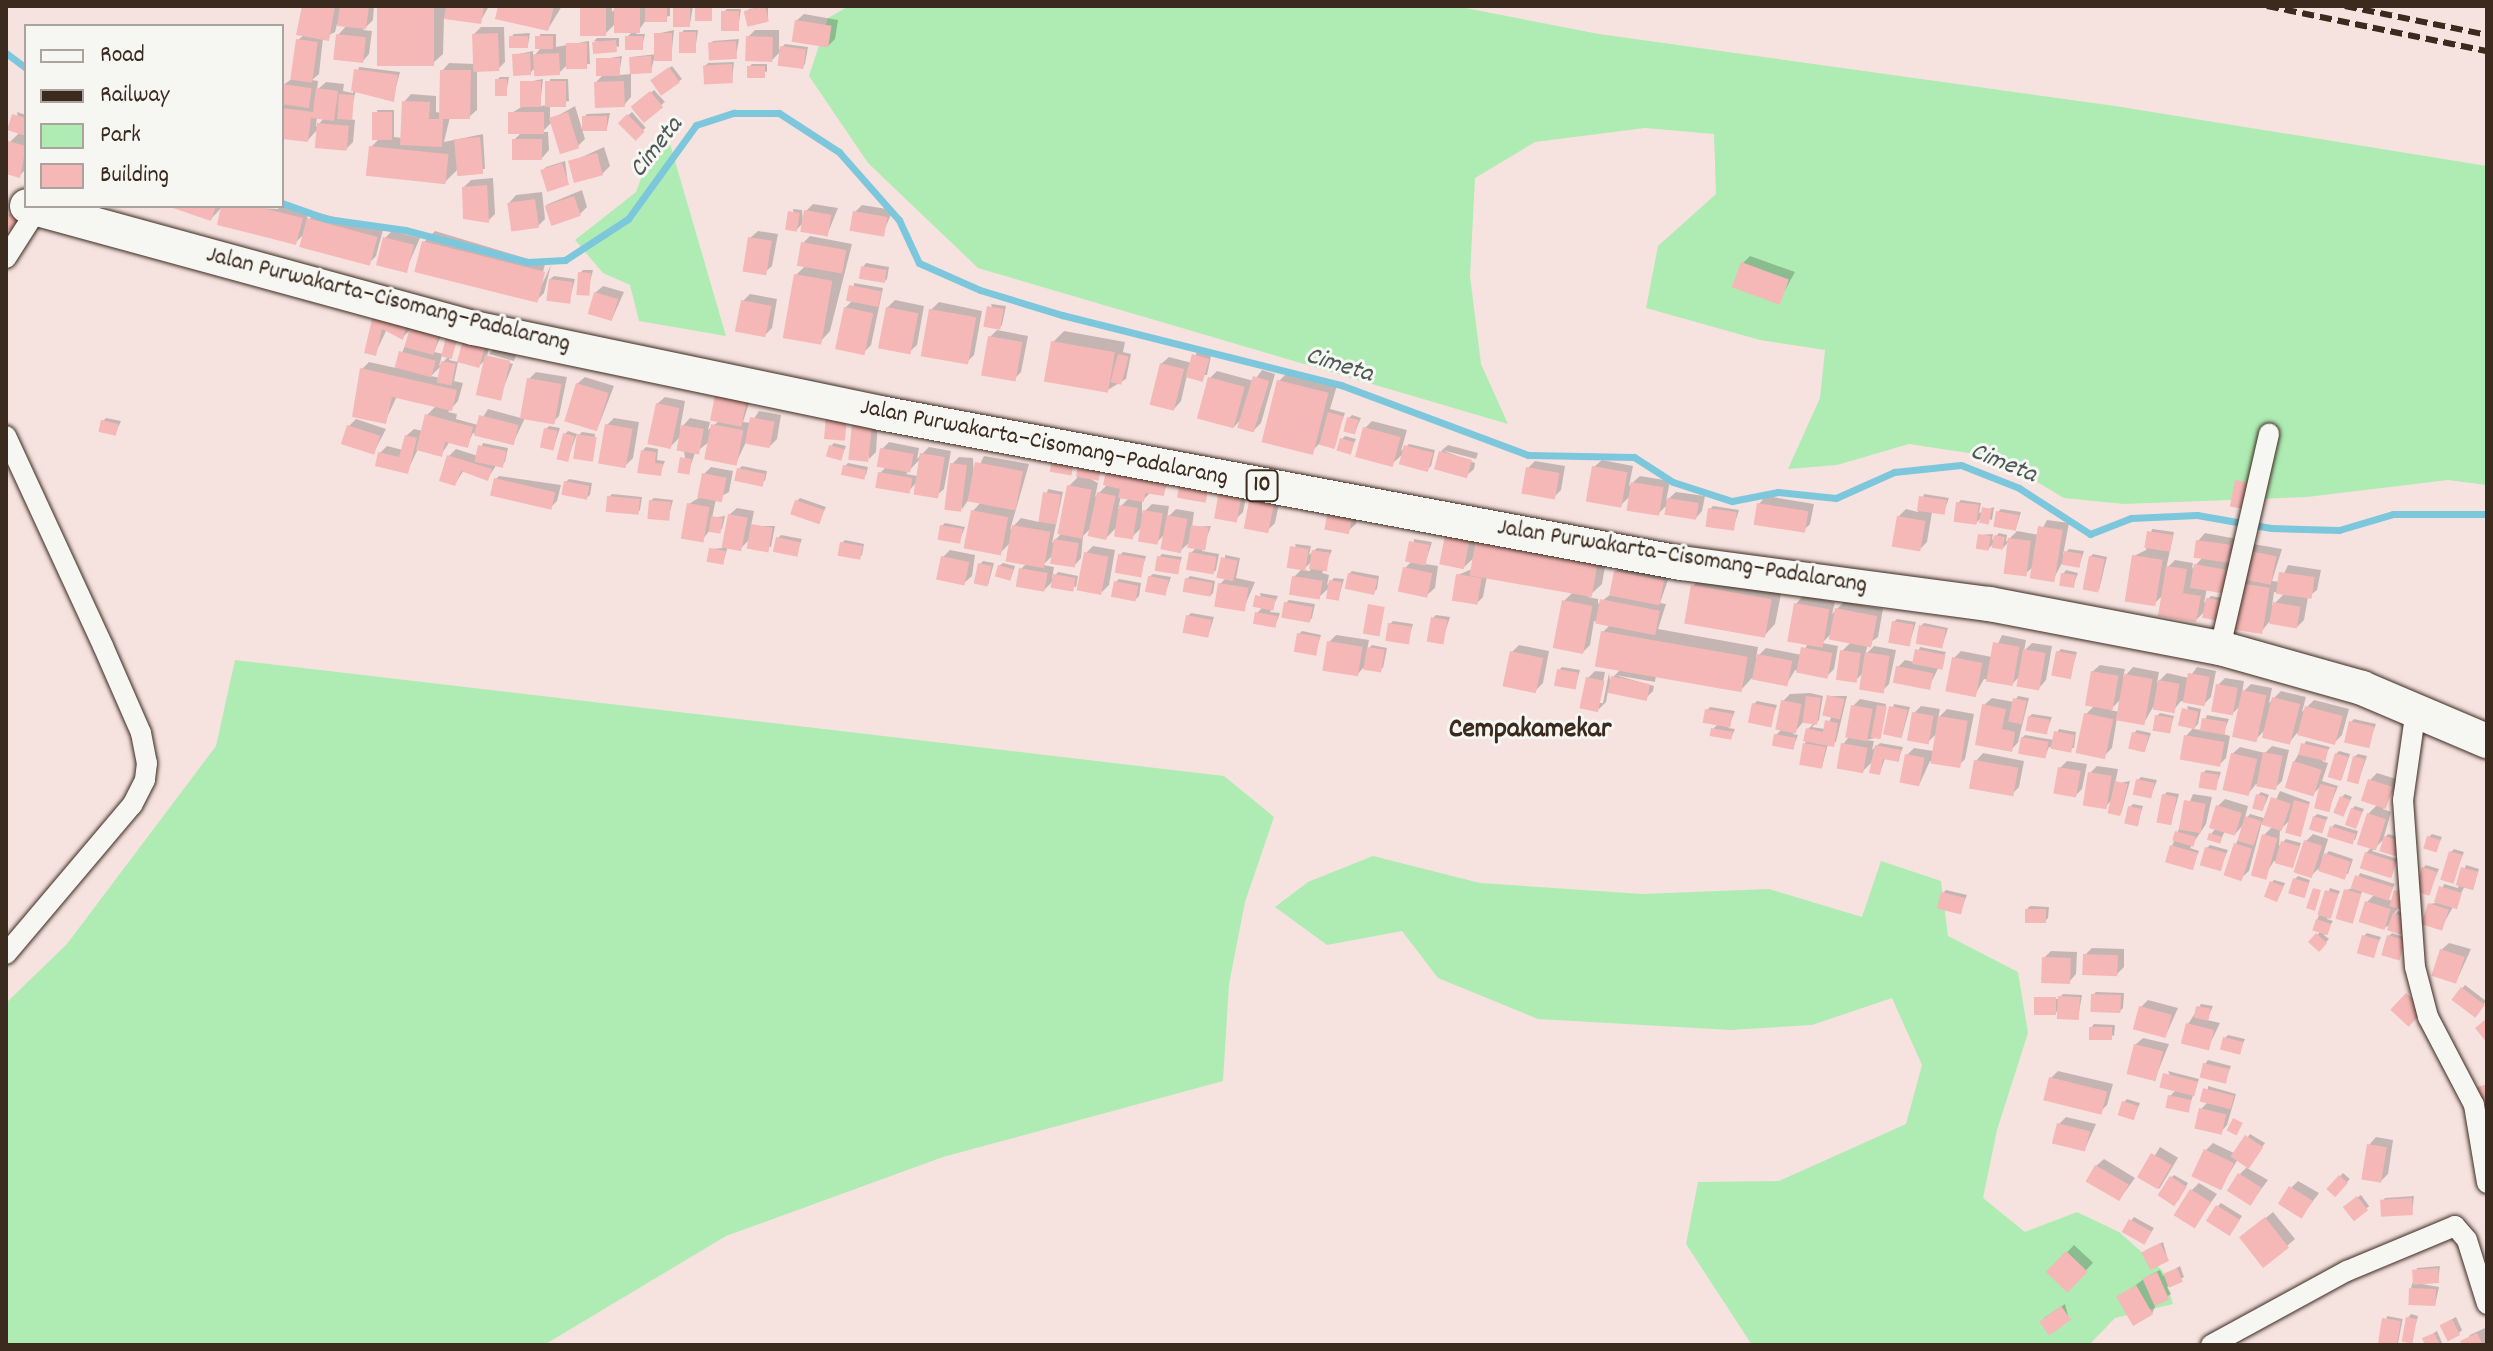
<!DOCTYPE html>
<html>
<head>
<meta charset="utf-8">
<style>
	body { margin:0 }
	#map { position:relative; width:2493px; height:1351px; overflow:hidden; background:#f6e3e0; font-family:Dekko,sans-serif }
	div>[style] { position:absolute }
	.green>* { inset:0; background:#aeecb3 }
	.shadow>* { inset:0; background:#0003; transform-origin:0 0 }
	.stream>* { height:7px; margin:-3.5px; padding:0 3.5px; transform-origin:3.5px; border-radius:3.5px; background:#7cc7dc }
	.building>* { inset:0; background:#f5b8b7; transform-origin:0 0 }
	.roads { filter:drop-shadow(0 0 2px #3b2a1e) drop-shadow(0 0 2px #3b2a1e) }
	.minor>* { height:20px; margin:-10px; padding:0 10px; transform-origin:10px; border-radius:10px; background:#f6f6f2 }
	.trunk>* { height:34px; margin:-17px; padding:0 17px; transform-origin:17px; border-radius:17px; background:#f6f6f2 }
	.rail>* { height:6px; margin-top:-3px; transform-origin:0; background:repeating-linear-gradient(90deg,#3b2a1e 0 12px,transparent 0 18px) }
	span { translate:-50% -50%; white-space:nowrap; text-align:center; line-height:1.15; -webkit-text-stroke:6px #f6f6f2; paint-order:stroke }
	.shield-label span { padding:2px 6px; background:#f6f6f2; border:2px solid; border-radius:6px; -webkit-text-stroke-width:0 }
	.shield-label { font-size:22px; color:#3b2a1e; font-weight:700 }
	.street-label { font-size:24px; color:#3b2a1e }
	.water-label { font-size:26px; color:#4e5957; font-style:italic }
	.quarter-label { font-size:28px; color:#3b2a1e; font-weight:700 }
	.frame { position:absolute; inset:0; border:8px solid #3b2a1e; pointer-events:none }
	.legend { position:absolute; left:24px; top:24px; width:260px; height:184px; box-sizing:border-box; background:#f6f6f2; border:2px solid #aba49d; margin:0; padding:10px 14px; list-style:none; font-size:24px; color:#3b2a1e }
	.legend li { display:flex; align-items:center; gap:16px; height:40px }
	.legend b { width:40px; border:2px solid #aba49d }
</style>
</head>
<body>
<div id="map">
	<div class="green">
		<div style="clip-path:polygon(849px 6px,1455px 6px,1599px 34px,2115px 106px,2487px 166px,2487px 485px,2448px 480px,2307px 497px,2124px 504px,2064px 498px,1995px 457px,1909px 444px,1837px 465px,1788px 469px,1820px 398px,1825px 350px,1760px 340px,1646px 308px,1658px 246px,1716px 194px,1714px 134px,1645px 128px,1535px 142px,1475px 178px,1470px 276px,1481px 364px,1508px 424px,978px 268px,868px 163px,809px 76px,828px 18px)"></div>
		<div style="clip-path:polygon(666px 130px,726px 336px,639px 321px,630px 285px,603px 273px,575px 240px,636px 192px,656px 138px)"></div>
		<div style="clip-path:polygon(235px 660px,1224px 776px,1274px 817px,1245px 902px,1229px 984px,1223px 1081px,943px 1157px,726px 1236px,544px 1345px,6px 1345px,6px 1003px,67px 944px,216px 746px)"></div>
		<div style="clip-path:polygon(1373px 856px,1480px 883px,1642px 894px,1769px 889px,1862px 917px,1881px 861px,1941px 881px,1948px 936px,2018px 972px,2028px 1033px,1997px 1130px,1983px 1198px,2025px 1232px,2077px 1212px,2119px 1232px,2163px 1271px,2173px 1304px,2115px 1318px,2089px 1345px,1752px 1345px,1686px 1244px,1698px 1182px,1779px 1181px,1906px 1124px,1922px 1065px,1892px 998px,1812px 1025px,1731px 1030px,1538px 1019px,1438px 978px,1402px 931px,1327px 945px,1275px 907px,1308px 882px)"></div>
	</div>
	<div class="shadow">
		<div style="clip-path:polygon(evenodd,304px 6px,374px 6px,373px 20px,363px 30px,372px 31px,369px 54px,362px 62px,338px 35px,347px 25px,337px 24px,335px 32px,323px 38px,319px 74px,312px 80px,318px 81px,317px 90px,326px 82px,344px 84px,343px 91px,353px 93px,359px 67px,400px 72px,393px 99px,356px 90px,349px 119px,355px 120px,353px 142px,346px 149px,318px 129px,308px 140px,282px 137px,282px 107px,287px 102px,282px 101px,282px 86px,293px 78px,298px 40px,304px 35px,304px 6px,317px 116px,325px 117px,316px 127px,317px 116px)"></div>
		<div style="clip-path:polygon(379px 6px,444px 6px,447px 10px,448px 6px,489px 6px,480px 22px,444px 17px,443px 54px,431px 65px)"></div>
		<div style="clip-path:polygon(500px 6px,562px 6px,548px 29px)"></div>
		<div style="clip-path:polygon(582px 6px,612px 6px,612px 12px,618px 6px,670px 6px,670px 16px,646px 20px,636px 34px,645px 34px,642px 47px,627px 37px,633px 31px,616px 23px,606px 33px)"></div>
		<div style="clip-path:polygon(675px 6px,693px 6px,690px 24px)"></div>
		<div style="clip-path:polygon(768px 6px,768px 20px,746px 12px,749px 9px)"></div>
		<div style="clip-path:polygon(727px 9px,741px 9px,738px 29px,724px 12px)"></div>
		<div style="clip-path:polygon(804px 14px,838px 20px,835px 39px,828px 46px,796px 21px)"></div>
		<div style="clip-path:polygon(481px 27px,504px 27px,505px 62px,498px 69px,477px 69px,477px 110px,469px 117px,450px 117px,444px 142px,483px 134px,485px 169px,458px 169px,445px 182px,371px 147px,380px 138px,377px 110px,394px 110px,394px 137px,402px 138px,404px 102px,411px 94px,436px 96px,436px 112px,441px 113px,442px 71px,449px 63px,475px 64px,474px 34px)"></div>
		<div style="clip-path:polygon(674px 30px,671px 59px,654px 59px,651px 71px,631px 57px,657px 54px,656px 34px)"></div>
		<div style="clip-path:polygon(684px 30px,698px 30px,695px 51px,681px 33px)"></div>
		<div style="clip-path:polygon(755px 30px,779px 30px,779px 50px,785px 44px,808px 47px,805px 64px,802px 67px,782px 50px,772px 60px,748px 37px)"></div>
		<div style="clip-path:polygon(530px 33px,528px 45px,511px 37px,514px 34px)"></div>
		<div style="clip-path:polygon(540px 34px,556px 34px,556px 47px,589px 41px,590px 64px,569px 63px,559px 73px,535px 68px,530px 73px,514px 55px,533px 51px,533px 57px,541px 48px)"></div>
		<div style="clip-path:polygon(597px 38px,619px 38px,619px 47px,594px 41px)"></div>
		<div style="clip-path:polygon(739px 39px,736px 57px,710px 44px,713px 41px)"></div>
		<div style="clip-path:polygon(622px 56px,619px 75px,631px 74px,631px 97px,624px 105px,596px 82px,603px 75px,598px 60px)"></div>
		<div style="clip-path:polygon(734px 62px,732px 81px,705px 66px,708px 63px)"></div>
		<div style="clip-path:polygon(752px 64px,767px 64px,767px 72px,749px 67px)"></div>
		<div style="clip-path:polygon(672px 66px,682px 79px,663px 94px,656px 78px)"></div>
		<div style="clip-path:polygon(500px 77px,509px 77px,506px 94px,497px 80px)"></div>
		<div style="clip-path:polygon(543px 79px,540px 106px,548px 105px,550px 79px,568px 79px,569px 101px,550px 104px,550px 120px,575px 106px,585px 139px,578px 146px,552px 122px,542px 132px,548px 132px,549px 150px,542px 158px,514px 140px,522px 132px,510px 114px,523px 106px,522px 83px)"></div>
		<div style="left:654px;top:90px;width:16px;height:27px;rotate:47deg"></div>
		<div style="clip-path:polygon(17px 112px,26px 115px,26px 169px,19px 176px,6px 172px,10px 142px,20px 132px)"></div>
		<div style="left:632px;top:112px;width:21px;height:16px;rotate:49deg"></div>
		<div style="clip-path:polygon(610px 113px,607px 128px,584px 117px,587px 114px)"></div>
		<div style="clip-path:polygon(604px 147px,610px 166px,602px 174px,571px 162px)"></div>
		<div style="clip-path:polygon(565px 161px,568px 183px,542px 171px,546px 167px)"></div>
		<div style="clip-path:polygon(493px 178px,495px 214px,488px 221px,464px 187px,471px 180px)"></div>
		<div style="clip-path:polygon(582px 190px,587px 207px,580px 214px,546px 205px)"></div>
		<div style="clip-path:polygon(542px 192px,545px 219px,538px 226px,509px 203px,516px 195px)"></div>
		<div style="clip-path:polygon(282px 204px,309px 211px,306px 223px,316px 212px,383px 230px,376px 256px,369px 263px,306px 232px,296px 242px,223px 206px,278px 209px)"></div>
		<div style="clip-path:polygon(813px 204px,838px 208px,827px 235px,806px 211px)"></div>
		<div style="clip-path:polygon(862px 205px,893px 210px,882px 235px,855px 212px)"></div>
		<div style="clip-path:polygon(172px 206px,223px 206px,211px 219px)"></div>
		<div style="clip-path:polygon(793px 209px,802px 210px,803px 223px,796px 230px)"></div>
		<div style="clip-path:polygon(392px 231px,420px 238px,406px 270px,385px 238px)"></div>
		<div style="clip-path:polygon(435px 231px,545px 264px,537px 295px,551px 265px,544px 293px,537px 300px,424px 242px)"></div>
		<div style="clip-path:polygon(758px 231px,778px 234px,772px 266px,764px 273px,750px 238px)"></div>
		<div style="clip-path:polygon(810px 236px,852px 244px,830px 331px,819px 343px,796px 275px,807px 264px,803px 243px)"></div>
		<div style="clip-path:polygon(1750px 256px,1795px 272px,1778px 303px,1743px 263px)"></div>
		<div style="clip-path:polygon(866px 263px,889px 267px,887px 279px,884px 282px,863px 267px)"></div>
		<div style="clip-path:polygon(583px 270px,593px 270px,587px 294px,580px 273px)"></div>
		<div style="clip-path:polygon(554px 276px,575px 279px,569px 302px,550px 279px)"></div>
		<div style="clip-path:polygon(854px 283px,883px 288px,871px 345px,864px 352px,845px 308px,853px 300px)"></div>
		<div style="clip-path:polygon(603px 286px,624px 292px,612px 319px,595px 293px)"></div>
		<div style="clip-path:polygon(750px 294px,777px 299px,772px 328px,765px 335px,743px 301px)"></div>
		<div style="clip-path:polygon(895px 300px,924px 306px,917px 345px,909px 352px,887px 308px)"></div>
		<div style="clip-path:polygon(939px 302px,982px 311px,974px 355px,967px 362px,931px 310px)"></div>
		<div style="clip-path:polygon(991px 304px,1006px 306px,1002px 325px,997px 330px,1028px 336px,1021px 372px,1014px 379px,990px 337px,999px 328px)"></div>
		<div style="clip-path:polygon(evenodd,375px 316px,446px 324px,434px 352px,443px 354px,460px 334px,449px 360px,458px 362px,454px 381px,463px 383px,458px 401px,448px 412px,457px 414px,456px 419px,478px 425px,488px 409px,521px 418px,529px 379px,536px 372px,567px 377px,559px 416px,552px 423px,525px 418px,513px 443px,473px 433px,467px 446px,450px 441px,441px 455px,418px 449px,407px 472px,380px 453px,387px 446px,403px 450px,406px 436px,414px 429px,423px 431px,427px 415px,437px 405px,397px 396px,385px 422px,362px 369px,369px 362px,396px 368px,412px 328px,403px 337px,387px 329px,375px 354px,375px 316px,442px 355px,448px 357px,439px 366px,442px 355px,375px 316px,443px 364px,440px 378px,431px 376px,443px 364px)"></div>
		<div style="clip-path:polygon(1064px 331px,1125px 342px,1123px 352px,1131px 354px,1126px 379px,1106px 391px,1053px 342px)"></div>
		<div style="clip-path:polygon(492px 335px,487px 356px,513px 364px,499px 399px,486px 359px,479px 366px,460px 361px)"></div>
		<div style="clip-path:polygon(494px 349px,516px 355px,514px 361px,489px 354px)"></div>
		<div style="clip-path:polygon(1197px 352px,1211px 356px,1207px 375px,1187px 375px,1181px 401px,1174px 409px,1161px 364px,1169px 357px,1192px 363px)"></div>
		<div style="clip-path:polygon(1262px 370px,1275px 374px,1261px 423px,1254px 430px,1244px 416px,1234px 427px,1210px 378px,1217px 371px,1254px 381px)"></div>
		<div style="clip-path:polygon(1290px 370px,1338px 382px,1330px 409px,1345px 413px,1333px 446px,1320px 443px,1310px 453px,1279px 381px)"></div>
		<div style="clip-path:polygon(585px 377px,614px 386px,598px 427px,577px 384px)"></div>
		<div style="clip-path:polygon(752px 394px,743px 422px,751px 423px,759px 411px,781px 415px,777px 439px,769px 447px,746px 442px,736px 463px,710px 441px,695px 453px,688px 473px,681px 436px,671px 446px,657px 404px,665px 397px,685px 401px,680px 429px,690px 418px,710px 422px,708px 430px)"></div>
		<div style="clip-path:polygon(1352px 415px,1361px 418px,1355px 432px,1349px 418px)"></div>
		<div style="clip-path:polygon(106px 418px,121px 421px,115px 434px,103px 421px)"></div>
		<div style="clip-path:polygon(614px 418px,639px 422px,633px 458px,626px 465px,607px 425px)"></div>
		<div style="clip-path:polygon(861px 418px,878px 419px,876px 452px,869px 459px)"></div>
		<div style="clip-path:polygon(356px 419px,386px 429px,374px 452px,349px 426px)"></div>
		<div style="clip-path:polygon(1372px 421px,1407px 430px,1401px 451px,1409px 444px,1435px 450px,1431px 466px,1428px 469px,1404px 453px,1392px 464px,1365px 428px)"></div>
		<div style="clip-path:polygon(549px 426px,560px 428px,553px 449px,546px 429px)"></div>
		<div style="clip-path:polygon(568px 431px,577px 434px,567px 460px,565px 434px)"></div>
		<div style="clip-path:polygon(582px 432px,595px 434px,592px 459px,579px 435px)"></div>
		<div style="clip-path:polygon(1345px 436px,1356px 439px,1350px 452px,1342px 439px)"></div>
		<div style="clip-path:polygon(evenodd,889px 442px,919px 448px,917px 459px,929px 447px,951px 451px,944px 489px,936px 496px,915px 484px,908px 492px,880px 473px,886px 467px,882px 449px,889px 442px,920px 459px,917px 476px,906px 474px,920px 459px)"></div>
		<div style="clip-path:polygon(483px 443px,508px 448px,505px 462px,497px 464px,488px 478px,464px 470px,455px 484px,449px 456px,456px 449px,478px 456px)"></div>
		<div style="clip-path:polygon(834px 443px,846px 446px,841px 458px,831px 446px)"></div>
		<div style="clip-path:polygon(1448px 445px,1478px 453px,1476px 459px,1442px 450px)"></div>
		<div style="clip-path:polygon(646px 447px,658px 449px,657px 460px,665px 461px,660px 473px,643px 450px)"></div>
		<div style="clip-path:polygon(1442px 450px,1475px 463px,1474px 469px,1466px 476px,1436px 468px)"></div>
		<div style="clip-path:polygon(evenodd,984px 456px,1029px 464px,1010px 530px,1021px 518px,1039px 522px,1048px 489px,1063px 492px,1052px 543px,1062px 533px,1069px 486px,1077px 478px,1081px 461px,1104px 461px,1098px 479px,1087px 477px,1098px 483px,1095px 497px,1108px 484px,1173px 471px,1163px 494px,1151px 492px,1142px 501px,1142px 514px,1152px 504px,1169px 506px,1167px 518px,1176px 509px,1194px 512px,1192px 527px,1211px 526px,1202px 551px,1219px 554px,1216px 570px,1213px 573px,1191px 553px,1196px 548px,1190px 542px,1181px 550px,1166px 533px,1156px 543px,1142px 527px,1132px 537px,1117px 527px,1107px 537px,1093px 526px,1083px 536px,1081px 558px,1074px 566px,1053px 555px,1043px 565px,1054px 567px,1052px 579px,1058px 572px,1078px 576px,1076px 587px,1054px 580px,1044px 590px,1021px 569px,1027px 563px,1011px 542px,1000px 553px,973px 511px,982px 501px,969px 499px,962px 509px,952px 464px,959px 457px,973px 458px,974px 476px,984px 456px,1121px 496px,1129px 498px,1118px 509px,1121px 496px)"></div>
		<div style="clip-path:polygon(1602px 460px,1633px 466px,1629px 486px,1640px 476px,1670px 481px,1666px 501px,1676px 492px,1705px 496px,1702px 511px,1695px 519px,1667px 505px,1658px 514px,1631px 495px,1620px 506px,1594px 467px)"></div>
		<div style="clip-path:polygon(1535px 461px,1565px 466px,1561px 490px,1554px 497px,1528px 468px)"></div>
		<div style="clip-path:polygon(848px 463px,868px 467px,866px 475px,845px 466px)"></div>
		<div style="clip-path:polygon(742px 466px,767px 471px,765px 481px,739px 469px)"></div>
		<div style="clip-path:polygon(711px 467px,733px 471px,729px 492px,716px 499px,712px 518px,725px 516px,722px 529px,710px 530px,702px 540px,689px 504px,700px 497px,704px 474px)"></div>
		<div style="clip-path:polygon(499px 476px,561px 485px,557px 501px,550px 508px,496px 479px)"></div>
		<div style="clip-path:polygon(569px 479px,592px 483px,590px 495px,586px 498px,566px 482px)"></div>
		<div style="clip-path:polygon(1229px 479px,1249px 483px,1243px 512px,1236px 519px)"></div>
		<div style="clip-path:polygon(1259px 490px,1281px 494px,1275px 523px,1268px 530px)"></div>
		<div style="clip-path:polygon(612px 494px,642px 497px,640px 510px,637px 513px,609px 497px)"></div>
		<div style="clip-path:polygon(1924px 494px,1949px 498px,1943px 514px,1932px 512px,1927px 542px,1920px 549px,1898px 517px,1906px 509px,1918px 512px)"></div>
		<div style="clip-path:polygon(1766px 496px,1814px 504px,1810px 524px,1803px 531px,1759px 504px)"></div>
		<div style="clip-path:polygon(654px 498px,673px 500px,668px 519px,650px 501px)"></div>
		<div style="clip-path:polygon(800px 498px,826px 507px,819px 521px,797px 501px)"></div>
		<div style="clip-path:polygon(1961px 500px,1981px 503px,1979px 513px,1994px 507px,1992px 520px,1983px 516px,1975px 524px,1958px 503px)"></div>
		<div style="clip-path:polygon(1360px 503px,1356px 524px,1348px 531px,1330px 506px)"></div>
		<div style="clip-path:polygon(1713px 506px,1739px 510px,1733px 529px,1710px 509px)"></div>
		<div style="clip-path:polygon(737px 508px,754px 511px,751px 526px,775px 526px,771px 547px,749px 540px,741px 548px,728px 546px,723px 563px,711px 549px,723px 548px,729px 515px)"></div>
		<div style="clip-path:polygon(2001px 509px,2021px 512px,2016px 528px,1998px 512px)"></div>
		<div style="clip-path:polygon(2047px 520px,2069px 523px,2063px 555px,2069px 549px,2084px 551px,2079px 566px,2062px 563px,2053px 580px,2034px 566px,2024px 575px,2009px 541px,2003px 548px,1995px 542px,1988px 549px,1980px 535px,1993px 534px,1992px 540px,1999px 533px,2007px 535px,2006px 542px,2017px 531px,2039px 535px)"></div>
		<div style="clip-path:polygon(945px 523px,965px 527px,959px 542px,942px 526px)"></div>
		<div style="clip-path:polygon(1477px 528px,1475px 543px,1489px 528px,1608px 550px,1602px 584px,1588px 597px,1598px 599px,1598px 604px,1611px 594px,1615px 572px,1623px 565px,1670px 574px,1660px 603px,1666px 604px,1658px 629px,1758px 647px,1756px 658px,1766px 648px,1802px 655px,1808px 643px,1796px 604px,1803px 596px,1835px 602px,1832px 614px,1844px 602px,1883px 609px,1878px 637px,1868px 644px,1865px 655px,1874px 646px,1896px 650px,1889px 684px,1882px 691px,1863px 673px,1854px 682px,1842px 651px,1852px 641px,1832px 633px,1822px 643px,1838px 646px,1834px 669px,1827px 676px,1795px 670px,1786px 685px,1752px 678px,1740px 691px,1656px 675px,1655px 682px,1615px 675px,1654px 686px,1653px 691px,1646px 698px,1608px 691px,1606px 702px,1599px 709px,1588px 678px,1595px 671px,1605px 672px,1599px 703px,1603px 703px,1609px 673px,1610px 680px,1621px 669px,1603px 632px,1611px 624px,1594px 621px,1590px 645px,1583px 652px,1564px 601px,1573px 592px,1487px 576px,1483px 597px,1476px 604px,1458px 575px,1472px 569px,1475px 557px,1464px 567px,1442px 563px)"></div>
		<div style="clip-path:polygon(2152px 529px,2174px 532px,2166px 569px,2175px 560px,2193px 563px,2192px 569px,2203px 557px,2198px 541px,2205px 533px,2237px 539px,2227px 562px,2233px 563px,2229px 584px,2207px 588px,2204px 603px,2211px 596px,2223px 598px,2221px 615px,2206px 610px,2196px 620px,2163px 595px,2154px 604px,2134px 556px,2146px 550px)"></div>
		<div style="clip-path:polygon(781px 535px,802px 539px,796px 554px,778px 538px)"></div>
		<div style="clip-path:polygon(1414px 539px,1432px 542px,1425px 564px,1438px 566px,1435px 588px,1427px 595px,1405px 568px,1412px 561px)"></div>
		<div style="clip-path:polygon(845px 540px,864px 544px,862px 555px,859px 558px,842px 543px)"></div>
		<div style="clip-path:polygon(evenodd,1295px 544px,1311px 546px,1309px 555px,1317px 548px,1332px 550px,1322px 573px,1329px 575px,1327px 585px,1334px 578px,1344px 579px,1338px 600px,1330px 587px,1318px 598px,1294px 577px,1302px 569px,1295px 544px,1312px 561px,1310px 571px,1303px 570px,1312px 561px)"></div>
		<div style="clip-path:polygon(evenodd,2253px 544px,2282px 549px,2272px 581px,2280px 582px,2288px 565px,2321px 570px,2317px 590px,2308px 597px,2304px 620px,2297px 627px,2269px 622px,2261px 632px,2242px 584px,2253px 544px,2274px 592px,2284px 594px,2272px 606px,2274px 592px)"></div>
		<div style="clip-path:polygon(1093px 546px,1115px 550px,1109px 585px,1102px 592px,1086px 553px)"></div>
		<div style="clip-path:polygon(950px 550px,975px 555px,972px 576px,964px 583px,943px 557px)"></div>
		<div style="clip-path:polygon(1123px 552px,1146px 556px,1140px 576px,1120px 555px)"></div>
		<div style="clip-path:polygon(1162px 554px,1182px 557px,1177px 573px,1159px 557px)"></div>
		<div style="clip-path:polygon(2093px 554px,2107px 557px,2099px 590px,2090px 557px)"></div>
		<div style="clip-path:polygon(1225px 555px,1240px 558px,1236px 578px,1255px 582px,1243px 610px,1220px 584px,1226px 578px)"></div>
		<div style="clip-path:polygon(983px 561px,994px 563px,988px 585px,980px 564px)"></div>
		<div style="clip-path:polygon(1003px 563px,1015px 566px,1011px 578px,999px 566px)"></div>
		<div style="clip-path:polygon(2066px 570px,2078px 573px,2073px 586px,2063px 574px)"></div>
		<div style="clip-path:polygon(1352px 571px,1379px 576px,1377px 589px,1374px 592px,1349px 574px)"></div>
		<div style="clip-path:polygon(1153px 574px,1171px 577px,1165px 594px,1149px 577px)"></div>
		<div style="clip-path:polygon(1704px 575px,1782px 589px,1775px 624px,1764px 636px,1693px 586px)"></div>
		<div style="clip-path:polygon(1190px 576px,1215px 581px,1213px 593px,1210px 596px,1187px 579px)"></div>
		<div style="clip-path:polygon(1119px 579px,1141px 583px,1139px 596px,1136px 599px,1116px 582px)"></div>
		<div style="clip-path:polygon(1260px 593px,1278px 596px,1270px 612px,1280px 613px,1275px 626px,1257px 613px,1263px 607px)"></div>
		<div style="clip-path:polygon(1289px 600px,1315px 604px,1312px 618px,1309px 621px,1286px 603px)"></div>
		<div style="clip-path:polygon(1191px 613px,1214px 617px,1208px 636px,1188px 616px)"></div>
		<div style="clip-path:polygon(1436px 615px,1450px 617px,1442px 642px,1433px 618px)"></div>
		<div style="clip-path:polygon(1897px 619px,1916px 622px,1909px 645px,1894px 622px)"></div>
		<div style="clip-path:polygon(1393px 621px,1413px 624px,1407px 643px,1390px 624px)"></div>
		<div style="clip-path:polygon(1924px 623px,1948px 628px,1942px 647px,1921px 626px)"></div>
		<div style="clip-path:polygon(1302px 631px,1321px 635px,1315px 654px,1299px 634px)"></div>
		<div style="clip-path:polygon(1336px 635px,1369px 640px,1367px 650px,1372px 645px,1387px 648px,1383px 668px,1363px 668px,1357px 675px,1329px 642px)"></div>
		<div style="clip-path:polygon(2002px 635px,2026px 640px,2024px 651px,2032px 643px,2052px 646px,2046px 680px,2039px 688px,2020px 676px,2012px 684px,1984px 679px,1975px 695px,1954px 658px,1961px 651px,1992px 657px)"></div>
		<div style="clip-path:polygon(1519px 645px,1549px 651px,1543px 683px,1536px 690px,1512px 652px)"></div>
		<div style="clip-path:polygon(1920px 647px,1946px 652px,1929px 687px,1898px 667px,1905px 660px,1914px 662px)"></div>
		<div style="clip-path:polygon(2061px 649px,2077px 652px,2070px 677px,2058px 652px)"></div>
		<div style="clip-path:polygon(evenodd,2100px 665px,2125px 669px,2123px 678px,2133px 667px,2159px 672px,2157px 683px,2167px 673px,2189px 678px,2197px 667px,2216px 671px,2211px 697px,2203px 705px,2181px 701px,2173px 711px,2153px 707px,2144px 723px,2117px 718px,2112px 748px,2104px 756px,2086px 714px,2095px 705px,2092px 672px,2100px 665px,2122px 698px,2119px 712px,2110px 710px,2122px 698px)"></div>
		<div style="clip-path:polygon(1562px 667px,1580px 670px,1575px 688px,1559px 670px)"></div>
		<div style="clip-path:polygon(2225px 678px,2244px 681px,2242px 693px,2251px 684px,2272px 688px,2269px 703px,2281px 691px,2306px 697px,2302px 712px,2314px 700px,2349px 709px,2342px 735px,2335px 742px,2297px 733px,2289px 743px,2266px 729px,2256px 739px,2241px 705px,2232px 714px,2218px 685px)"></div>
		<div style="clip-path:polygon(1810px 693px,1823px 696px,1819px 720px,1812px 727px,1825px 729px,1832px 716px,1829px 696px,1847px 696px,1836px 742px,1828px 744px,1822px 767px,1805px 744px,1808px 729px,1814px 723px,1804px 721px,1793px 734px,1798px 735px,1793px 748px,1776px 735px,1782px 729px,1783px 701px,1790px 694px)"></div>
		<div style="clip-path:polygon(2018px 696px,2029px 698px,2018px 742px,2025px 735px,2054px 740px,2059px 729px,2076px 732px,2074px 748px,2049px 747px,2045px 757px,2022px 738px,2011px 750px,1984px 705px,1992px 698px,2014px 702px)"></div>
		<div style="clip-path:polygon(1860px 699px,1886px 704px,1880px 737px,1866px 740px,1874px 741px,1872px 750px,1880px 743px,1903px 747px,1898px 760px,1885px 758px,1880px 773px,1874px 760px,1862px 772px,1843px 744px,1850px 736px,1853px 706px)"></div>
		<div style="clip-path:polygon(1757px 701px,1777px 705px,1770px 725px,1754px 704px)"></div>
		<div style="clip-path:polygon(1894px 704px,1910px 707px,1902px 736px,1884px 733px)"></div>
		<div style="clip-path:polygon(1921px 706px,1940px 709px,1938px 718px,1947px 709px,1974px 714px,1965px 759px,1958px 766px,1930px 761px,1919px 785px,1907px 755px,1914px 748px,1933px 751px,1936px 734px,1927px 743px,1914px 713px)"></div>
		<div style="clip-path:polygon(2187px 706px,2201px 709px,2198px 724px,2193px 729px,2202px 730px,2207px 715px,2229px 719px,2223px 734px,2230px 736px,2226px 758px,2219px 765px,2186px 736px,2194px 727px)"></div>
		<div style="clip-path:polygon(1710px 707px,1735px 711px,1728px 728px,1735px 729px,1731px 738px,1713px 729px,1718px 724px,1707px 710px)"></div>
		<div style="clip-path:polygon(2160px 713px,2174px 716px,2169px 732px,2157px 716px)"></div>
		<div style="clip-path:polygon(2032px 714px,2052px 717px,2046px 733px,2029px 717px)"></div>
		<div style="clip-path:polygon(2354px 719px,2376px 724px,2368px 746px,2351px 722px)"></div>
		<div style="clip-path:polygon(2137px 730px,2151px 733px,2145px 750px,2134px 733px)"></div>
		<div style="clip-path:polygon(2306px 741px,2330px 747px,2322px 761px,2328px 763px,2322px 781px,2338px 786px,2328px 811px,2322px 785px,2313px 794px,2294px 762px)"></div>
		<div style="clip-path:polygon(2272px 746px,2289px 750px,2282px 781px,2275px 788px,2256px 784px,2248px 794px,2232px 754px,2240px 747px,2265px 753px)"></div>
		<div style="clip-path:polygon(2339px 751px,2350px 754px,2342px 778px,2336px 754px)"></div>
		<div style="clip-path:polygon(1983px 753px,2024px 761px,2019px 787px,2012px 794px,1976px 761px)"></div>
		<div style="clip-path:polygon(2358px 754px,2367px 756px,2358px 782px,2354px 757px)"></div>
		<div style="clip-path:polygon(2067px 761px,2087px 764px,2082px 789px,2075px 796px,2060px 768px)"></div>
		<div style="clip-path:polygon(2097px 766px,2118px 769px,2115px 784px,2130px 781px,2121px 814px,2114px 798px,2105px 807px,2090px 773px)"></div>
		<div style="clip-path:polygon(2206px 770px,2221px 772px,2215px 789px,2203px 773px)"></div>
		<div style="clip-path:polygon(2377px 773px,2399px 780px,2383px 809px,2391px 812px,2383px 840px,2388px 834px,2402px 838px,2398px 851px,2385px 838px,2372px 851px,2398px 859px,2390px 875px,2366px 853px,2372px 847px,2368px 814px,2378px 804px,2370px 780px)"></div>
		<div style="clip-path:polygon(2141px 777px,2157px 780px,2151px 796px,2138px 780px)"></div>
		<div style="clip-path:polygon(2280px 791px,2310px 802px,2298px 834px,2290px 820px,2280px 830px,2279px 846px,2286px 839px,2301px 843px,2294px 863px,2274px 861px,2264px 877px,2264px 835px,2273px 826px,2262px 822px,2249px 871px,2241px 878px,2236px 844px,2245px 823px,2235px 834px,2225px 831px,2220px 841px,2211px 834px,2216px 828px,2218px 806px,2225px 799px,2248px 806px,2244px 821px,2250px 814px,2267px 819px)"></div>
		<div style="clip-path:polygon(2167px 792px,2179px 794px,2171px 823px,2164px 795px)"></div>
		<div style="clip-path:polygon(2261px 792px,2269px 795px,2263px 809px,2258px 795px)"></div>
		<div style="clip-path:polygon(2193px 794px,2212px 797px,2206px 824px,2190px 848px,2199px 851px,2192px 868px,2172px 846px)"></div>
		<div style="clip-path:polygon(2345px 794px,2352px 797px,2344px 814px,2342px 797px)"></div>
		<div style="clip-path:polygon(2133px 804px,2143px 806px,2137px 824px,2130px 807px)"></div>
		<div style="clip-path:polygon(2355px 806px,2364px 809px,2356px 826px,2352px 809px)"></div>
		<div style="clip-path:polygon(2317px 814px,2328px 817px,2321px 831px,2314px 817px)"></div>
		<div style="clip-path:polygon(2335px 824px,2358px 831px,2355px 840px,2329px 836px,2322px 859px,2329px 851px,2353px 859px,2348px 874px,2318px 869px,2312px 875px,2306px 841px,2313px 834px,2328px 839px,2332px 827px)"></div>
		<div style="clip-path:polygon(2432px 834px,2442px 837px,2436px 850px,2429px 837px)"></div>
		<div style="clip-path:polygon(2210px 845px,2228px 850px,2220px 869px,2207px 848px)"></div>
		<div style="clip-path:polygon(2454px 849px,2464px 852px,2452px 882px,2451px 852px)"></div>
		<div style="clip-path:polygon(2426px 865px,2439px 869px,2428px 894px,2423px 868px)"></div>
		<div style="clip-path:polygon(2466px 865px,2479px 869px,2474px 885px,2465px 886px,2441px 928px,2429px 904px,2436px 903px,2444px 884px,2458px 888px)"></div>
		<div style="clip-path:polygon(2360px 873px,2395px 884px,2387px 899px,2393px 901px,2399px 888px,2409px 891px,2392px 917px,2398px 911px,2409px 915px,2384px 928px,2367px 902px,2376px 893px,2363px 889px,2351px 921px,2346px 890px,2353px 888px)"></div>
		<div style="clip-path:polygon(2298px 876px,2310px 880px,2304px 896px,2295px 879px)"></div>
		<div style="clip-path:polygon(2274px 880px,2285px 883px,2278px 899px,2271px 883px)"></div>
		<div style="clip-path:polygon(2330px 888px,2340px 891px,2327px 919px,2333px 921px,2324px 935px,2329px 939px,2319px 949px,2311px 942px,2321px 931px,2317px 920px)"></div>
		<div style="clip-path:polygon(1946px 890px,1967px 895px,1960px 912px,1943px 893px)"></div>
		<div style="clip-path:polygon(2030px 906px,2049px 907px,2048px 918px,2045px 921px,2027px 909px)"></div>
		<div style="clip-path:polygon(2367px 933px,2381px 937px,2372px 956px,2364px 936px)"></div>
		<div style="clip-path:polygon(2392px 933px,2407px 938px,2398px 958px,2389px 936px)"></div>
		<div style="clip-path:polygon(2449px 943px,2471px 949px,2457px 980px,2441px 950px)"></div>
		<div style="clip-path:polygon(2092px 948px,2124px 949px,2124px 967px,2117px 974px,2085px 955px)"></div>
		<div style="clip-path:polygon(2051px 951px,2077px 952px,2076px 974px,2069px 982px,2044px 958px)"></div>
		<div style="clip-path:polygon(2465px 985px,2486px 1001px,2478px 1012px,2454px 999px)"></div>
		<div style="clip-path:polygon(2096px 992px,2124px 993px,2123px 1008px,2120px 1011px,2093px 995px)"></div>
		<div style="clip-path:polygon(2063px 994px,2082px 995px,2078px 1018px,2059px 1009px,2055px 1014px,2036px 998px,2058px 999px)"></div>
		<div style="clip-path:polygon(2148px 1000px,2178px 1008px,2166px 1035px,2141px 1007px)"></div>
		<div style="clip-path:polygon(2201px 1004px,2213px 1006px,2207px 1020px,2220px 1023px,2208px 1048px,2188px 1024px)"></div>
		<div style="clip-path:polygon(2094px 1024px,2115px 1025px,2114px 1036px,2091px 1028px)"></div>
		<div style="clip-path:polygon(2228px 1035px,2245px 1039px,2239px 1053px,2225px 1038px)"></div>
		<div style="clip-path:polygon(2143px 1038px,2169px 1044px,2155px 1079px,2135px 1045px)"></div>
		<div style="clip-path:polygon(2208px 1060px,2231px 1066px,2225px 1081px,2205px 1064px)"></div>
		<div style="clip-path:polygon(2058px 1071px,2113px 1084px,2107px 1105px,2100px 1112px,2051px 1078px)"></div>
		<div style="clip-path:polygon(2168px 1071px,2199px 1079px,2187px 1112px,2170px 1096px,2176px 1090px)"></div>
		<div style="clip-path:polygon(2208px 1086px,2236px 1094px,2227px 1125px,2220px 1133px,2201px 1109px,2208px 1102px)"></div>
		<div style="clip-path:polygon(2127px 1099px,2140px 1103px,2134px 1117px,2124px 1102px)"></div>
		<div style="clip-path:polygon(2066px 1117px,2096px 1124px,2085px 1149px,2059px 1124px)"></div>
		<div style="clip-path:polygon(2250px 1134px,2265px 1143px,2247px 1168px,2268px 1180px,2251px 1203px,2240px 1174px,2248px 1166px,2238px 1159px,2221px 1187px,2206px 1150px,2213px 1143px,2236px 1154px)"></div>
		<div style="clip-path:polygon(2376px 1137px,2393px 1140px,2388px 1174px,2381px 1181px,2369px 1145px)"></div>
		<div style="left:2160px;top:1147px;width:21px;height:36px;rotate:31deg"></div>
		<div style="clip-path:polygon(2104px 1159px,2135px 1178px,2119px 1200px,2096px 1166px)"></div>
		<div style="left:2343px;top:1173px;width:9px;height:21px;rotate:41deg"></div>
		<div style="clip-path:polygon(2174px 1175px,2188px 1183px,2178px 1201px,2171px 1178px)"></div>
		<div style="clip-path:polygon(2298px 1181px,2319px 1193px,2302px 1216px,2291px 1188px)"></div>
		<div style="clip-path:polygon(2199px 1183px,2217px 1194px,2194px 1226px,2192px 1190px)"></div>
		<div style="left:2361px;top:1195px;width:14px;height:21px;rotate:54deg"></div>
		<div style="clip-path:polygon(2414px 1196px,2412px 1213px,2382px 1202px,2385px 1198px)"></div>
		<div style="clip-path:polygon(2221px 1203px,2242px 1216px,2233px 1230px,2218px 1206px)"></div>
		<div style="clip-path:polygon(2273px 1212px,2295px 1239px,2265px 1265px,2250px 1231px)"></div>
		<div style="clip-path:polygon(2134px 1217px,2154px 1228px,2146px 1240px,2123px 1231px)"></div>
		<div style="clip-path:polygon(2163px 1242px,2168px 1260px,2143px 1253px,2146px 1250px)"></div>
		<div style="left:2074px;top:1245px;width:26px;height:37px;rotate:43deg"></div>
		<div style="clip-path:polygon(2180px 1266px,2184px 1277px,2167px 1287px,2171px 1294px,2157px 1302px,2152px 1314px,2118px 1298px,2148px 1276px,2160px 1270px,2163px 1276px)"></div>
		<div style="clip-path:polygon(2440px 1266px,2438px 1281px,2416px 1283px,2439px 1287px,2435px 1305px,2411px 1288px,2417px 1268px)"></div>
		<div style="clip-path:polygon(2065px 1304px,2069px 1319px,2044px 1318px)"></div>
		<div style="clip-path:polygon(2411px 1314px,2418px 1316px,2411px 1341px,2408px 1318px)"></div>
		<div style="left:2387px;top:1316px;width:16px;height:27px;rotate:11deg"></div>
		<div style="clip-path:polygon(2456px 1317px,2462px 1330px,2459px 1333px,2442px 1325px)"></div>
		<div style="clip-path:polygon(2485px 1328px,2487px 1345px,2464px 1345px,2470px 1335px)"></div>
		<div style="clip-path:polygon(2437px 1331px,2443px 1345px,2427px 1345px,2424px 1339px)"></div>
	</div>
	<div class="stream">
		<div style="left:6px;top:53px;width:25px;rotate:37deg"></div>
		<div style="left:282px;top:203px;width:48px;rotate:19.6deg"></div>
		<div style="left:327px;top:219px;width:79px;rotate:8deg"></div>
		<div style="left:405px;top:230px;width:126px;rotate:14.7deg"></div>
		<div style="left:527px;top:262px;width:38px;rotate:-3deg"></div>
		<div style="left:565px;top:260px;width:75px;rotate:-33.1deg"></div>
		<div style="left:628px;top:219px;width:116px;rotate:-54.1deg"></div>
		<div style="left:696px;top:125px;width:40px;rotate:-18deg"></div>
		<div style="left:734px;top:113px;width:45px"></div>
		<div style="left:779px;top:113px;width:72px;rotate:33deg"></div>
		<div style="left:839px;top:152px;width:91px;rotate:48.6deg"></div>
		<div style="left:899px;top:220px;width:47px;rotate:65.1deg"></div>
		<div style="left:919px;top:263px;width:67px;rotate:23.9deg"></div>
		<div style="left:980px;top:290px;width:86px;rotate:17deg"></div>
		<div style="left:1062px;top:315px;width:288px;rotate:14.1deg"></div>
		<div style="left:1341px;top:385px;width:200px;rotate:20.5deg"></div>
		<div style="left:1528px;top:455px;width:106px;rotate:1.1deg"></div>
		<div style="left:1634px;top:457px;width:46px;rotate:32.7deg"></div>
		<div style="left:1673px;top:482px;width:62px;rotate:17.9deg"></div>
		<div style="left:1732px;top:501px;width:47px;rotate:-11.1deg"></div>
		<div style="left:1778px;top:492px;width:58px;rotate:5.9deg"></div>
		<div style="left:1836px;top:498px;width:64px;rotate:-24.1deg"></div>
		<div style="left:1894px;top:472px;width:67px;rotate:-6deg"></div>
		<div style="left:1961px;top:465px;width:62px;rotate:21.6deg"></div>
		<div style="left:2019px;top:488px;width:85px;rotate:32.9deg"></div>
		<div style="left:2090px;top:534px;width:44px;rotate:-21.3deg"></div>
		<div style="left:2131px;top:518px;width:66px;rotate:-2.6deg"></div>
		<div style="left:2197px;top:515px;width:75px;rotate:10deg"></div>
		<div style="left:2271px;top:528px;width:68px;rotate:1.7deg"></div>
		<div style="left:2339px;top:530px;width:56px;rotate:-16.5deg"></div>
		<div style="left:2393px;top:514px;width:94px"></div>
	</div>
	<div class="building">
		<div style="clip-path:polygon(302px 6px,335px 6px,329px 41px,296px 35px)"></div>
		<div style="clip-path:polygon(340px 6px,369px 6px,366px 29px,337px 26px)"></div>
		<div style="left:377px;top:6px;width:57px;height:60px"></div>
		<div style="clip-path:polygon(446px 6px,484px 6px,481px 24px,444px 19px)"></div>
		<div style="clip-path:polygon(498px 6px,554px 6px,548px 31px,495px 19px)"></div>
		<div style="left:580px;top:6px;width:26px;height:30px"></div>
		<div style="left:645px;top:6px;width:22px;height:16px"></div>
		<div style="left:673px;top:6px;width:17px;height:21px"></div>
		<div style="left:695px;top:6px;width:17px;height:15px"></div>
		<div style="left:765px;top:6px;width:16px;height:22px;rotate:76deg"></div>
		<div style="left:640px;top:7px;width:26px;height:26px;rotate:90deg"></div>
		<div style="left:721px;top:11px;width:18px;height:20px"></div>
		<div style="left:795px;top:20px;width:37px;height:22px;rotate:9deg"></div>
		<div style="left:696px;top:32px;width:21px;height:17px;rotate:90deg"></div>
		<div style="left:498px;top:33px;width:38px;height:26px;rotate:88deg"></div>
		<div style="left:654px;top:33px;width:18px;height:28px"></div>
		<div style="left:336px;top:34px;width:30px;height:26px;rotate:6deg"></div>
		<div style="left:509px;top:36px;width:19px;height:12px"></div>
		<div style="left:553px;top:36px;width:13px;height:18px;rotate:90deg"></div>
		<div style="left:625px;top:36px;width:18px;height:14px"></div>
		<div style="left:746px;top:36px;width:27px;height:25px;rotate:2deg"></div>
		<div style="left:296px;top:39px;width:22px;height:41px;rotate:8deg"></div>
		<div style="left:616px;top:40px;width:12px;height:24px;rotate:85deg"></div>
		<div style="left:736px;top:41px;width:18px;height:28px;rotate:87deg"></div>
		<div style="left:587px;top:43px;width:26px;height:21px;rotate:90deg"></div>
		<div style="left:780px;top:46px;width:26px;height:20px;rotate:7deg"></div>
		<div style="left:530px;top:53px;width:22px;height:18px;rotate:87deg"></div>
		<div style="left:559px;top:53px;width:22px;height:26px;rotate:87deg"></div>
		<div style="left:651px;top:56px;width:17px;height:22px;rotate:87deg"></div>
		<div style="left:620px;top:58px;width:18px;height:24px;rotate:90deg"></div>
		<div style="left:732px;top:64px;width:19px;height:29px;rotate:87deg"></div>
		<div style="left:747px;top:66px;width:18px;height:12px"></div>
		<div style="left:669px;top:67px;width:19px;height:23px;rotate:55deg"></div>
		<div style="clip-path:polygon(354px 69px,398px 75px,394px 102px,351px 91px)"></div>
		<div style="clip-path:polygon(440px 70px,471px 70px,470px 119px,443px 119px,442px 147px,400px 145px,402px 101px,430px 102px,429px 119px,439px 119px)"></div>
		<div style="left:495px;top:79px;width:12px;height:17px"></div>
		<div style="left:541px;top:81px;width:26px;height:21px;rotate:90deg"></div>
		<div style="left:545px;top:81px;width:21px;height:26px"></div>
		<div style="left:624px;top:81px;width:26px;height:30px;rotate:88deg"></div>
		<div style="left:282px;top:84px;width:30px;height:20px;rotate:8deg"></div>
		<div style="clip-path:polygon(316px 88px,338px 91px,334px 121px,311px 118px,308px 142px,282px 139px,282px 108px,313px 112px)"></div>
		<div style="left:650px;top:91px;width:21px;height:25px;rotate:51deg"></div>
		<div style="left:339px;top:94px;width:15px;height:25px;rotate:4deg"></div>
		<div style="left:372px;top:112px;width:20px;height:28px"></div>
		<div style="left:544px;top:112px;width:22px;height:36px;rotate:90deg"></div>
		<div style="left:568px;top:112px;width:38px;height:20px;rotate:73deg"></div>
		<div style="clip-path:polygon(12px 114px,26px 118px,26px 136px,7px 130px)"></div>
		<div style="left:627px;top:114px;width:25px;height:13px;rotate:45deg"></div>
		<div style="left:582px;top:116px;width:25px;height:15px"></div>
		<div style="left:317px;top:123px;width:32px;height:25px;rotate:5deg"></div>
		<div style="left:480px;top:137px;width:37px;height:26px;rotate:85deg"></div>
		<div style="left:512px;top:139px;width:30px;height:21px"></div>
		<div style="clip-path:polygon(8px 141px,26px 146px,20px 178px,6px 174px)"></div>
		<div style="left:369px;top:146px;width:80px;height:30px;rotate:6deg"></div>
		<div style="left:597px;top:153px;width:23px;height:30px;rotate:75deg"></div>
		<div style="left:562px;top:163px;width:23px;height:23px;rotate:72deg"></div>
		<div style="clip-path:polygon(487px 185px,489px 223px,463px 219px,462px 187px)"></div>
		<div style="left:574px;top:196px;width:21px;height:31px;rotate:71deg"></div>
		<div style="left:535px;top:199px;width:29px;height:28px;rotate:82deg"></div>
		<div style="clip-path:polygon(167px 206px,216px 206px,211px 221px)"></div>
		<div style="clip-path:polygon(221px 206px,254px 206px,303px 218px,296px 245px,217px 225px)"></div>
		<div style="left:804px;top:210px;width:28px;height:22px;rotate:10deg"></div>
		<div style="left:788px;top:211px;width:12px;height:19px;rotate:9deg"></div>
		<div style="left:853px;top:211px;width:35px;height:20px;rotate:10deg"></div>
		<div style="clip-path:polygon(6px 214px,19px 215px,17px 231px,6px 229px)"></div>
		<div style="left:307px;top:218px;width:73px;height:30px;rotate:15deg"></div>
		<div style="left:383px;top:237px;width:32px;height:29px;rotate:14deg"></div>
		<div style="left:748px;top:237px;width:24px;height:35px;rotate:9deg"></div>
		<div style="left:422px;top:241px;width:127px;height:32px;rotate:14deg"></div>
		<div style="left:801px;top:242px;width:46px;height:24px;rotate:10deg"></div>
		<div style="left:1741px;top:262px;width:51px;height:27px;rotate:20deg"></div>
		<div style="left:861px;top:266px;width:26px;height:13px;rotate:9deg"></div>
		<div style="left:578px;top:272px;width:13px;height:23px;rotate:4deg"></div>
		<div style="left:794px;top:274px;width:39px;height:65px;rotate:10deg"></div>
		<div style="left:549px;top:279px;width:24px;height:22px;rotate:7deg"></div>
		<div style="left:849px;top:285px;width:33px;height:16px;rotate:11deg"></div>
		<div style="left:594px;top:292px;width:25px;height:23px;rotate:16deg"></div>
		<div style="left:741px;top:300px;width:31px;height:32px;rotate:11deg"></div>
		<div style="left:987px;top:306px;width:17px;height:21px;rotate:10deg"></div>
		<div style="left:844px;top:307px;width:30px;height:43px;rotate:12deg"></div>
		<div style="left:886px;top:307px;width:33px;height:42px;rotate:11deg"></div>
		<div style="left:929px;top:309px;width:48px;height:48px;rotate:10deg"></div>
		<div style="clip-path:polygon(373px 315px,407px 322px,403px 340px,382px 329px,376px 356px,364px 353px)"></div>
		<div style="left:411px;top:323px;width:30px;height:25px;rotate:15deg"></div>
		<div style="left:447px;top:334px;width:11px;height:23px;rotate:15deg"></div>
		<div style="left:464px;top:336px;width:23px;height:27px;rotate:15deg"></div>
		<div style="left:988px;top:336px;width:35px;height:40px;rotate:10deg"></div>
		<div style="left:1051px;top:341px;width:65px;height:41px;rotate:10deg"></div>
		<div style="left:399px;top:351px;width:38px;height:17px;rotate:15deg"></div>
		<div style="left:1118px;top:354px;width:11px;height:29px;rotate:15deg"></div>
		<div style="left:1192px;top:354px;width:18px;height:24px;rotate:16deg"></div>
		<div style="left:485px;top:355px;width:26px;height:41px;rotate:13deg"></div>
		<div style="left:441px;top:361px;width:15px;height:22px;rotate:11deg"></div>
		<div style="left:1160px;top:363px;width:25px;height:43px;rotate:14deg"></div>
		<div style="clip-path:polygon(360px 368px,457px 390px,452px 411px,392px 397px,386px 424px,352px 417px)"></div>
		<div style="left:1253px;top:376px;width:17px;height:54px;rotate:17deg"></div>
		<div style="left:1208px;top:377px;width:38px;height:43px;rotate:15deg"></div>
		<div style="left:527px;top:378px;width:35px;height:41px;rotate:10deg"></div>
		<div style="left:1277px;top:380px;width:53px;height:64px;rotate:14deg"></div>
		<div style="left:576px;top:383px;width:34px;height:40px;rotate:17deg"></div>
		<div style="left:715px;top:395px;width:32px;height:26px;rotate:11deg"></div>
		<div style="left:656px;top:403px;width:24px;height:42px;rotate:12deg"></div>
		<div style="left:1328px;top:412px;width:16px;height:34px;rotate:15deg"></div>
		<div style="clip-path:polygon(425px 414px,473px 427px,468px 448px,445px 442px,442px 457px,416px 450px)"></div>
		<div style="left:479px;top:415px;width:41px;height:21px;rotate:14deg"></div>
		<div style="left:826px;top:416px;width:21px;height:23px;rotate:5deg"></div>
		<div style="left:750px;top:417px;width:25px;height:27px;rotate:11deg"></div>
		<div style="left:1347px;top:417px;width:12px;height:15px;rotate:14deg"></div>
		<div style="left:101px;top:420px;width:18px;height:12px;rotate:13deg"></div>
		<div style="left:605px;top:424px;width:28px;height:40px;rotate:10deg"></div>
		<div style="left:711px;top:424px;width:33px;height:36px;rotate:11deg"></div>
		<div style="left:852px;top:424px;width:20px;height:36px;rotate:6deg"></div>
		<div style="left:347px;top:425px;width:35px;height:20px;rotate:18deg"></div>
		<div style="left:681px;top:425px;width:23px;height:26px;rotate:10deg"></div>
		<div style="left:1363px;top:427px;width:39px;height:31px;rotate:15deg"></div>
		<div style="left:544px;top:428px;width:14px;height:20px;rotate:12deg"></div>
		<div style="left:563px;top:433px;width:12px;height:27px;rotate:14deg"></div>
		<div style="left:577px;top:434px;width:20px;height:25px;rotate:9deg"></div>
		<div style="clip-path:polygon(405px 435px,417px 438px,408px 474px,375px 466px,378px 452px,399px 457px)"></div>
		<div style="left:1340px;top:438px;width:15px;height:13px;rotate:16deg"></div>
		<div style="left:478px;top:445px;width:29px;height:17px;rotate:12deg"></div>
		<div style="left:829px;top:445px;width:16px;height:12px;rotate:15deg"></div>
		<div style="left:1404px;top:445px;width:30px;height:20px;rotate:15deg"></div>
		<div style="left:880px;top:448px;width:34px;height:19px;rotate:10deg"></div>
		<div style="clip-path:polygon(641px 450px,656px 452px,655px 463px,663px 464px,661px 476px,637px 473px)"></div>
		<div style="left:1439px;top:451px;width:34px;height:19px;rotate:15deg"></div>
		<div style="left:920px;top:453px;width:25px;height:42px;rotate:9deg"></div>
		<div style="left:1053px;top:453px;width:22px;height:19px;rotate:10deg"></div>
		<div style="clip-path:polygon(447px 455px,492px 469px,488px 481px,461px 471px,455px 486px,439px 481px)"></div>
		<div style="left:680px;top:457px;width:12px;height:16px;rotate:9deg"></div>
		<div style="left:1079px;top:460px;width:23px;height:17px;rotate:10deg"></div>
		<div style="left:975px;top:462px;width:49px;height:40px;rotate:11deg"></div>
		<div style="left:950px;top:463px;width:17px;height:47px;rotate:7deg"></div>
		<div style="left:843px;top:465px;width:24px;height:10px;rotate:12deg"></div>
		<div style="left:1592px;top:466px;width:36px;height:36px;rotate:10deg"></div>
		<div style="clip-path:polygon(1107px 467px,1167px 478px,1164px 496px,1145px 493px,1144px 502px,1118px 498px,1120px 489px,1103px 485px)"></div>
		<div style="left:1526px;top:467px;width:34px;height:27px;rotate:10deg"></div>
		<div style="left:737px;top:468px;width:29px;height:13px;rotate:12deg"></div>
		<div style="left:878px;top:472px;width:35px;height:16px;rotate:10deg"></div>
		<div style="left:702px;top:473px;width:25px;height:25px;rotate:11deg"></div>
		<div style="left:494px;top:478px;width:63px;height:18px;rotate:13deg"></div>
		<div style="left:2235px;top:480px;width:15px;height:27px;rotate:11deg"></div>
		<div style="left:564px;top:481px;width:26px;height:14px;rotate:11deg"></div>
		<div style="left:1180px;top:481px;width:29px;height:17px;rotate:10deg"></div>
		<div style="left:1631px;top:482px;width:33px;height:29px;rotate:9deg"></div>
		<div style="left:1067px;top:485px;width:25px;height:50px;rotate:11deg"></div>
		<div style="left:1220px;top:485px;width:23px;height:34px;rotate:10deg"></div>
		<div style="left:1043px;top:492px;width:18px;height:30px;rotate:9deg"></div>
		<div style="left:1097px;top:492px;width:19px;height:45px;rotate:12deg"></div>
		<div style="left:607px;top:496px;width:33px;height:16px;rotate:5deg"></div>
		<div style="left:1250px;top:496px;width:25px;height:33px;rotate:11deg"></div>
		<div style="left:1919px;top:496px;width:28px;height:15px;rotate:8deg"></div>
		<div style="left:1667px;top:498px;width:32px;height:17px;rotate:9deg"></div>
		<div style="left:649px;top:500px;width:22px;height:19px;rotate:5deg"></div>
		<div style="left:795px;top:500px;width:31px;height:15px;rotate:19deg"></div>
		<div style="left:1956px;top:502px;width:23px;height:20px;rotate:7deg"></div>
		<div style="left:687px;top:503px;width:23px;height:36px;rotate:10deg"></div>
		<div style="left:1757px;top:503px;width:52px;height:22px;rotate:9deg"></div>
		<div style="left:1119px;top:505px;width:19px;height:32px;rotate:9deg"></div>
		<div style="left:1329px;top:505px;width:25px;height:25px;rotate:11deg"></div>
		<div style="left:1982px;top:507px;width:10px;height:16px;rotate:11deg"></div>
		<div style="left:1708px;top:508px;width:29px;height:19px;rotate:8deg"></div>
		<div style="left:971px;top:510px;width:38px;height:39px;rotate:11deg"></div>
		<div style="left:1143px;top:510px;width:20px;height:32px;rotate:9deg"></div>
		<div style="left:1996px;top:511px;width:23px;height:16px;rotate:10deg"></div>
		<div style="left:728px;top:514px;width:20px;height:34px;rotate:11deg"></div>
		<div style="left:1167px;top:515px;width:21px;height:35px;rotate:11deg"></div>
		<div style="left:711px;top:516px;width:12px;height:16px;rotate:9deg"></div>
		<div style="left:1897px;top:516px;width:29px;height:31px;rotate:10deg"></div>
		<div style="left:751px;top:524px;width:22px;height:25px;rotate:10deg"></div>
		<div style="left:940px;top:525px;width:23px;height:15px;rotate:10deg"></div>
		<div style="left:1012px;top:525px;width:39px;height:37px;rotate:10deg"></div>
		<div style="left:1191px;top:525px;width:18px;height:23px;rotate:9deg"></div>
		<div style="left:2038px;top:526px;width:25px;height:53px;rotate:9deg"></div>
		<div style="left:1446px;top:530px;width:25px;height:35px;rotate:11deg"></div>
		<div style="left:2147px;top:531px;width:26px;height:17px;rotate:9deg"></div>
		<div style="left:1978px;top:534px;width:13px;height:15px;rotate:9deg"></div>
		<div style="left:1994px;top:535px;width:11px;height:13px;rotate:10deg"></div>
		<div style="left:776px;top:537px;width:25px;height:15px;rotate:12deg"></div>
		<div style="left:2008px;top:538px;width:23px;height:36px;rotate:7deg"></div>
		<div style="left:1054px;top:539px;width:25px;height:25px;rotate:9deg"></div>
		<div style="left:1476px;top:539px;width:124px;height:37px;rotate:10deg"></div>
		<div style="left:2196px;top:540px;width:35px;height:18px;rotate:8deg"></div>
		<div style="left:1409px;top:541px;width:21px;height:21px;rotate:11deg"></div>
		<div style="left:840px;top:542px;width:23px;height:14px;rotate:10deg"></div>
		<div style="left:1290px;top:546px;width:19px;height:22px;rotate:9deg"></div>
		<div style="left:709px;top:548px;width:17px;height:14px;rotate:10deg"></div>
		<div style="left:1312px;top:550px;width:18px;height:19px;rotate:9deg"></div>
		<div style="left:2244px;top:550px;width:33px;height:29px;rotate:11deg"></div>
		<div style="left:2064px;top:551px;width:18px;height:14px;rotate:9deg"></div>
		<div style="left:1084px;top:552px;width:25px;height:39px;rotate:11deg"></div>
		<div style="left:1189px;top:552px;width:28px;height:18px;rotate:10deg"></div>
		<div style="left:1118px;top:554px;width:27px;height:19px;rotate:10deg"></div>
		<div style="left:2132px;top:555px;width:31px;height:47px;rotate:9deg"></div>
		<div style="left:941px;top:556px;width:29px;height:24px;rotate:12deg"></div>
		<div style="left:1157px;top:556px;width:24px;height:15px;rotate:9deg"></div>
		<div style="left:2089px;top:556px;width:16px;height:34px;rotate:11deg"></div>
		<div style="left:1221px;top:557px;width:17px;height:21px;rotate:13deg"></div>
		<div style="left:978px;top:563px;width:14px;height:21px;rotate:12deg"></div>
		<div style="left:2194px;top:564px;width:34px;height:24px;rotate:10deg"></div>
		<div style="left:998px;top:565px;width:16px;height:12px;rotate:15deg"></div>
		<div style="clip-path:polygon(2166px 566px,2187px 569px,2183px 593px,2201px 596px,2196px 622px,2158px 616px)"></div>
		<div style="left:1403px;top:567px;width:30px;height:25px;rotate:12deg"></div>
		<div style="left:1019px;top:568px;width:29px;height:19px;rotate:10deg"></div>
		<div style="left:1614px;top:571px;width:51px;height:25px;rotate:11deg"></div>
		<div style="left:2279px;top:572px;width:36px;height:22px;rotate:8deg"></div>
		<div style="left:1348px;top:573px;width:30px;height:16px;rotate:12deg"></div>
		<div style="left:2061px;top:573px;width:15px;height:13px;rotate:8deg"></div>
		<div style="left:1053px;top:574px;width:23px;height:14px;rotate:10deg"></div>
		<div style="left:1456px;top:574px;width:26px;height:27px;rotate:9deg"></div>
		<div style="left:1148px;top:576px;width:21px;height:16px;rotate:11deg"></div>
		<div style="left:1292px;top:576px;width:31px;height:19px;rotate:9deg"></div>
		<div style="left:1185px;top:578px;width:28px;height:14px;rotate:10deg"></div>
		<div style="left:1329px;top:580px;width:13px;height:19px;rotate:9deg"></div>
		<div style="left:1114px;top:581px;width:25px;height:16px;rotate:11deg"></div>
		<div style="left:1218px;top:583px;width:31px;height:24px;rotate:9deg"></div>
		<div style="left:2240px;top:583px;width:30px;height:47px;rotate:9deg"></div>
		<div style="left:1691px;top:585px;width:82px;height:39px;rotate:10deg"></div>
		<div style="left:1255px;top:595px;width:21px;height:12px;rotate:11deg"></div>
		<div style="left:2206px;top:598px;width:15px;height:20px;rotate:11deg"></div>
		<div style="left:1600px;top:599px;width:61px;height:25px;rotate:11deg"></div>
		<div style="left:1562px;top:600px;width:31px;height:49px;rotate:11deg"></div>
		<div style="left:1284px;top:602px;width:29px;height:16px;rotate:10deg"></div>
		<div style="left:2273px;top:602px;width:28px;height:22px;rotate:10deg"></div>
		<div style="left:1794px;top:603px;width:36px;height:39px;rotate:10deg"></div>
		<div style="left:1368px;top:604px;width:17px;height:30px;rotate:10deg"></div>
		<div style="left:1835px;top:608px;width:43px;height:32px;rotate:11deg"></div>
		<div style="left:1255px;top:612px;width:23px;height:12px;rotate:10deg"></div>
		<div style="left:1186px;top:615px;width:26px;height:18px;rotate:11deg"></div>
		<div style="left:1431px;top:617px;width:17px;height:25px;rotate:10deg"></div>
		<div style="left:1892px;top:621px;width:22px;height:22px;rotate:10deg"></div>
		<div style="left:1388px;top:623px;width:24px;height:18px;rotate:9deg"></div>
		<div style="left:1919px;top:625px;width:27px;height:19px;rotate:10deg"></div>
		<div style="left:1601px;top:631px;width:149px;height:36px;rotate:10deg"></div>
		<div style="left:1297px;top:633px;width:23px;height:19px;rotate:10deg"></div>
		<div style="left:1327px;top:641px;width:36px;height:30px;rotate:9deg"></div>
		<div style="left:1993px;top:642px;width:27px;height:40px;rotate:10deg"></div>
		<div style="left:1367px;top:647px;width:18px;height:23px;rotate:9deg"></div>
		<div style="left:1801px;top:647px;width:32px;height:26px;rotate:11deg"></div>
		<div style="left:1915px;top:649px;width:31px;height:15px;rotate:11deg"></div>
		<div style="left:2023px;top:649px;width:23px;height:38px;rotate:10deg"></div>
		<div style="left:1840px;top:650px;width:21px;height:30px;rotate:8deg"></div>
		<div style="left:1510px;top:651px;width:34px;height:36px;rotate:12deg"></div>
		<div style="left:2056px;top:651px;width:20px;height:25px;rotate:11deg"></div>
		<div style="left:1865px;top:652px;width:25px;height:38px;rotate:9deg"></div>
		<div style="left:1757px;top:654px;width:36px;height:26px;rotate:11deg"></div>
		<div style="left:1952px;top:657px;width:31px;height:35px;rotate:11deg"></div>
		<div style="left:1896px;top:666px;width:38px;height:17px;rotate:11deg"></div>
		<div style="left:1557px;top:669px;width:22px;height:17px;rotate:10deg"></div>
		<div style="left:2091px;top:671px;width:28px;height:35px;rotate:10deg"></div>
		<div style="left:2188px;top:673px;width:22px;height:30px;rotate:10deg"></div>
		<div style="left:2124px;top:674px;width:29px;height:47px;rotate:10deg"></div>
		<div style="left:1611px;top:676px;width:40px;height:17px;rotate:12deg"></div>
		<div style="left:1586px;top:677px;width:19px;height:32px;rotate:12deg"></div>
		<div style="left:2158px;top:680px;width:22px;height:30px;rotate:10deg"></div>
		<div style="left:2216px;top:684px;width:22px;height:28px;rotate:10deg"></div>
		<div style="left:2242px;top:690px;width:25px;height:48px;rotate:12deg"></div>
		<div style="left:1827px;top:695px;width:18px;height:21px;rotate:13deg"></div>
		<div style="left:1806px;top:696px;width:15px;height:27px;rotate:8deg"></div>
		<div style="left:2272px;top:697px;width:29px;height:42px;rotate:14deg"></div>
		<div style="left:2013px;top:698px;width:14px;height:24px;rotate:12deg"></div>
		<div style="left:1781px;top:700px;width:21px;height:30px;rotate:11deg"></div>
		<div style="left:1752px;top:703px;width:24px;height:20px;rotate:12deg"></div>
		<div style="clip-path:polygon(1982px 704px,2006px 709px,2002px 729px,2015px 732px,2012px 752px,1975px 745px)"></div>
		<div style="left:1851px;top:705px;width:22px;height:33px;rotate:10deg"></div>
		<div style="left:1877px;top:705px;width:10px;height:33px;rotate:11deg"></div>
		<div style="left:1889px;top:706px;width:19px;height:29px;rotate:12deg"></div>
		<div style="left:2305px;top:706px;width:39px;height:30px;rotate:15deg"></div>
		<div style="left:2182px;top:708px;width:17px;height:18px;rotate:13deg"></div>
		<div style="left:1705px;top:709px;width:28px;height:14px;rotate:10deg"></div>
		<div style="left:1912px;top:712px;width:22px;height:29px;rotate:10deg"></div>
		<div style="left:2084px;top:713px;width:30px;height:41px;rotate:12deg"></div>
		<div style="left:2155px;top:715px;width:18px;height:16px;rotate:9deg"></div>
		<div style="left:1938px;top:716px;width:30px;height:48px;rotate:9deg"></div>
		<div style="left:2028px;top:716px;width:22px;height:15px;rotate:10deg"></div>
		<div style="left:2202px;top:718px;width:25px;height:13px;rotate:9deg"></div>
		<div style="clip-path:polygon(1825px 720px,1838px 723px,1834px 747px,1803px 741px,1806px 728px,1823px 732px)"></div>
		<div style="left:2349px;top:721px;width:26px;height:22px;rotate:13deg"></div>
		<div style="left:1711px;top:728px;width:22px;height:8px;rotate:10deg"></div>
		<div style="left:2054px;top:731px;width:21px;height:18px;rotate:11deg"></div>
		<div style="left:2132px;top:732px;width:17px;height:17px;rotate:13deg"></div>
		<div style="left:1774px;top:734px;width:22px;height:12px;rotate:10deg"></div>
		<div style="left:2184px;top:735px;width:41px;height:25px;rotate:10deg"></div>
		<div style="left:2021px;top:737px;width:28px;height:17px;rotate:10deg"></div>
		<div style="left:1803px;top:743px;width:23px;height:22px;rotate:10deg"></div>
		<div style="left:1841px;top:743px;width:27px;height:26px;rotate:10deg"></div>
		<div style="left:2301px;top:743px;width:28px;height:12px;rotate:13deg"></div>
		<div style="clip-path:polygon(1875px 745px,1901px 750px,1899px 762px,1883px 759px,1880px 775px,1869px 773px)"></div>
		<div style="left:2263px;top:752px;width:20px;height:35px;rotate:11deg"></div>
		<div style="left:2231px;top:753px;width:27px;height:38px;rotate:13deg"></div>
		<div style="left:2335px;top:753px;width:14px;height:25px;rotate:17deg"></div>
		<div style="left:1905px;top:754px;width:20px;height:29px;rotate:11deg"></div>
		<div style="left:2353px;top:756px;width:12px;height:26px;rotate:14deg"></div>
		<div style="left:1974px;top:760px;width:45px;height:29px;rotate:10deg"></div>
		<div style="left:2293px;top:761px;width:30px;height:28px;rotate:17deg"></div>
		<div style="left:2058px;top:767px;width:23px;height:27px;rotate:10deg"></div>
		<div style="left:2088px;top:772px;width:24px;height:34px;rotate:9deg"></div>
		<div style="left:2201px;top:772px;width:18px;height:16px;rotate:9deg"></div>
		<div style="left:2136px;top:779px;width:19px;height:16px;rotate:12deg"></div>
		<div style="left:2368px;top:779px;width:26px;height:23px;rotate:18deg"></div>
		<div style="left:2115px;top:781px;width:13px;height:33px;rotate:13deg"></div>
		<div style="left:2320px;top:784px;width:16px;height:25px;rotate:14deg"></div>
		<div style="left:2162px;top:794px;width:15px;height:29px;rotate:11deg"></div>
		<div style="left:2256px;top:794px;width:11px;height:15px;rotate:15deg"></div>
		<div style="left:2340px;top:796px;width:11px;height:18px;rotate:22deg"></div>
		<div style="left:2271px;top:797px;width:21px;height:29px;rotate:19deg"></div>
		<div style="left:2184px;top:800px;width:22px;height:30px;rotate:10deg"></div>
		<div style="left:2294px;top:800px;width:16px;height:34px;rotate:15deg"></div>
		<div style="left:2216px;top:805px;width:27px;height:24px;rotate:17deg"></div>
		<div style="left:2128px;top:806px;width:14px;height:18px;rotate:12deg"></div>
		<div style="left:2351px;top:808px;width:12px;height:18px;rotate:20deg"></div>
		<div style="left:2367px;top:813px;width:20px;height:33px;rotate:18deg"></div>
		<div style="left:2245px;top:816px;width:17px;height:26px;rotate:17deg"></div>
		<div style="left:2313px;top:816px;width:14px;height:14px;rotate:17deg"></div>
		<div style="left:2330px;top:826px;width:27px;height:11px;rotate:17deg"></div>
		<div style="left:2175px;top:831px;width:22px;height:10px;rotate:16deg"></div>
		<div style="left:2209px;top:833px;width:14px;height:7px;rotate:17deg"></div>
		<div style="left:2262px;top:834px;width:16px;height:43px;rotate:15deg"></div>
		<div style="left:2384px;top:836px;width:17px;height:16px;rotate:17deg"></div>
		<div style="left:2427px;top:836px;width:14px;height:13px;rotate:17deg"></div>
		<div style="left:2304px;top:840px;width:19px;height:34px;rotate:18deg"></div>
		<div style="left:2281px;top:841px;width:19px;height:23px;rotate:16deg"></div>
		<div style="left:2234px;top:843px;width:19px;height:34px;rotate:18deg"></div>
		<div style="left:2170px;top:845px;width:29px;height:18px;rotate:16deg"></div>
		<div style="left:2205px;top:847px;width:22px;height:19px;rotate:16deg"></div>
		<div style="left:2449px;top:851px;width:14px;height:30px;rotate:17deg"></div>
		<div style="left:2365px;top:852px;width:33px;height:17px;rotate:18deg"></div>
		<div style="left:2324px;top:853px;width:28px;height:19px;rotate:18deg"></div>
		<div style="left:2422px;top:867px;width:16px;height:25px;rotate:18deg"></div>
		<div style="left:2461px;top:867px;width:18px;height:19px;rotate:16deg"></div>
		<div style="left:2355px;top:875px;width:40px;height:14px;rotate:18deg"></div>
		<div style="left:2293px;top:878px;width:17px;height:16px;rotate:17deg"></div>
		<div style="left:2270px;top:881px;width:14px;height:17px;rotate:21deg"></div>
		<div style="left:2439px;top:886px;width:24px;height:17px;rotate:17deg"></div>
		<div style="clip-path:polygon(2313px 888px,2321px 890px,2315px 911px,2306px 908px)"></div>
		<div style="left:2344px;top:889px;width:18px;height:31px;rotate:16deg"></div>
		<div style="left:2325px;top:890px;width:14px;height:26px;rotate:17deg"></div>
		<div style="left:2394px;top:890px;width:15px;height:17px;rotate:16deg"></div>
		<div style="left:1941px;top:892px;width:25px;height:17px;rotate:14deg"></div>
		<div style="left:2365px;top:901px;width:27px;height:22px;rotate:17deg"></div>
		<div style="left:2428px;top:903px;width:22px;height:22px;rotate:18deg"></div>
		<div style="left:2025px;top:909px;width:21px;height:14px"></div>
		<div style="left:2393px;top:913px;width:15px;height:18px;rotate:20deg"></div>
		<div style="left:2316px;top:919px;width:16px;height:12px;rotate:18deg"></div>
		<div style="left:2316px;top:933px;width:15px;height:12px;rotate:42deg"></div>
		<div style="left:2362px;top:935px;width:18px;height:19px;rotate:16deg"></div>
		<div style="left:2387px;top:935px;width:19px;height:21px;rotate:16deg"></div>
		<div style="left:2440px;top:949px;width:26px;height:28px;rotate:18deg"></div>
		<div style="left:2083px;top:954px;width:35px;height:21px;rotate:2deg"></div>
		<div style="left:2042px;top:957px;width:29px;height:26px;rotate:2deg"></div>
		<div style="left:2461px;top:987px;width:30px;height:16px;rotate:37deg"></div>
		<div style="left:2406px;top:993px;width:25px;height:23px;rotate:43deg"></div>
		<div style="left:2091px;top:994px;width:30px;height:18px;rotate:2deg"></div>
		<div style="left:2058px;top:996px;width:22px;height:23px;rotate:3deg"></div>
		<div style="left:2034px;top:997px;width:22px;height:18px"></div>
		<div style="left:2139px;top:1006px;width:34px;height:24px;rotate:15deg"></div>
		<div style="left:2196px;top:1006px;width:15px;height:12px;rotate:11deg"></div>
		<div style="clip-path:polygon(2487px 1018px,2487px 1043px,2475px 1028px)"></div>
		<div style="left:2186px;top:1023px;width:29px;height:21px;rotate:14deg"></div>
		<div style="left:2089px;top:1027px;width:23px;height:13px"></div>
		<div style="left:2223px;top:1037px;width:21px;height:13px;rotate:14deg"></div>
		<div style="left:2134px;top:1044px;width:30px;height:31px;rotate:14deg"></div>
		<div style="left:2203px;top:1063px;width:27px;height:15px;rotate:13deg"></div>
		<div style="left:2163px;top:1073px;width:36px;height:15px;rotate:14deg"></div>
		<div style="left:2049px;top:1077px;width:60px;height:24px;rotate:14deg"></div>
		<div style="clip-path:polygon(2487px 1084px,2487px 1106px,2481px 1107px,2475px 1088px)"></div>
		<div style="left:2203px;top:1088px;width:32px;height:14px;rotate:14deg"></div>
		<div style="left:2168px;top:1095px;width:24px;height:13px;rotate:12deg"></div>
		<div style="left:2122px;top:1101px;width:17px;height:15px;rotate:17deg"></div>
		<div style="left:2199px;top:1108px;width:28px;height:21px;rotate:13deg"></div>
		<div style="left:2233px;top:1118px;width:11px;height:14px;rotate:27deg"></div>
		<div style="left:2057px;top:1123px;width:34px;height:21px;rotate:14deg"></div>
		<div style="left:2245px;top:1135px;width:22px;height:26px;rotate:34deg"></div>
		<div style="left:2367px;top:1144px;width:20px;height:36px;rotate:9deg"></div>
		<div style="left:2204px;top:1149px;width:33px;height:30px;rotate:25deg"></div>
		<div style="left:2151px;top:1153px;width:24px;height:28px;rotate:30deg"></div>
		<div style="left:2095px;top:1165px;width:39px;height:19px;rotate:30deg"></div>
		<div style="left:2238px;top:1173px;width:28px;height:21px;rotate:32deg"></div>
		<div style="left:2339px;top:1175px;width:12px;height:19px;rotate:42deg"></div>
		<div style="left:2170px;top:1176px;width:20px;height:23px;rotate:33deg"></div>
		<div style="left:2289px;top:1186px;width:28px;height:21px;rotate:32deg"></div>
		<div style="left:2190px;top:1189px;width:25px;height:31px;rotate:32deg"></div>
		<div style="left:2357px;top:1196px;width:18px;height:18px;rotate:52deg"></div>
		<div style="left:2412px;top:1198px;width:17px;height:32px;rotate:87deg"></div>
		<div style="left:2216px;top:1205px;width:28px;height:19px;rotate:32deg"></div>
		<div style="left:2265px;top:1217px;width:39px;height:33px;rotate:52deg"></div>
		<div style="left:2129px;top:1219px;width:26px;height:15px;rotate:29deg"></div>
		<div style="left:2160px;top:1243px;width:20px;height:21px;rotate:63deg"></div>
		<div style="left:2066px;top:1251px;width:30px;height:29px;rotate:44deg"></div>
		<div style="left:2177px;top:1268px;width:15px;height:15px;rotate:67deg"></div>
		<div style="left:2438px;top:1268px;width:15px;height:26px;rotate:86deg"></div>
		<div style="left:2157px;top:1272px;width:30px;height:16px;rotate:66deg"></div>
		<div style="left:2136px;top:1285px;width:34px;height:23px;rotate:60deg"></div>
		<div style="left:2409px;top:1288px;width:27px;height:17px;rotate:2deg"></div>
		<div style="left:2061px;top:1306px;width:17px;height:27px;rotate:54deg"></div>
		<div style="left:2406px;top:1317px;width:11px;height:25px;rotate:10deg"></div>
		<div style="left:2382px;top:1318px;width:19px;height:26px;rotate:9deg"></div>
		<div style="left:2452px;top:1319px;width:18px;height:14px;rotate:63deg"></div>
		<div style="clip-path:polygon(2434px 1333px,2440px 1345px,2425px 1345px,2422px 1338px)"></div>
		<div style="clip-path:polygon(2477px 1333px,2483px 1345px,2462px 1345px,2460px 1341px)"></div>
	</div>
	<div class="roads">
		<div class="minor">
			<div style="left:6px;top:258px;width:59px;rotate:-57.4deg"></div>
			<div style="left:6px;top:436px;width:231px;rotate:65.2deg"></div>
			<div style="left:103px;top:646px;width:95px;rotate:66.4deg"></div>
			<div style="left:141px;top:733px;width:31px;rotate:79deg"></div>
			<div style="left:147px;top:763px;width:17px;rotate:97deg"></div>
			<div style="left:145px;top:780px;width:28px;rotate:117deg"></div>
			<div style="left:132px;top:805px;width:195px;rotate:130.2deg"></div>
			<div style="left:2220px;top:648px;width:220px;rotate:-77.1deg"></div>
			<div style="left:2416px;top:709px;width:92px;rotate:98.1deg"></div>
			<div style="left:2403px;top:800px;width:167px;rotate:85.9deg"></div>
			<div style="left:2415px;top:967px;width:52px;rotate:75.4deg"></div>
			<div style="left:2428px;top:1017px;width:99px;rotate:62.4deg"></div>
			<div style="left:2474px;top:1105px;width:79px;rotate:80.5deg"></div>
			<div style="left:2211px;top:1345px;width:155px;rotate:-28.6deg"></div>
			<div style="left:2347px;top:1271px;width:117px;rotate:-22.6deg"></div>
			<div style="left:2455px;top:1226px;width:18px;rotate:49deg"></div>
			<div style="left:2467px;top:1240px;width:67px;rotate:72.6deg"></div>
		</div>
		<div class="trunk">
			<div style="left:27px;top:206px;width:463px;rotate:15.3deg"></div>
			<div style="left:474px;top:328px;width:415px;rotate:11.8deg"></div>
			<div style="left:880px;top:413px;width:815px;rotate:10.61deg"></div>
			<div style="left:1681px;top:563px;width:311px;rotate:7.6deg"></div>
			<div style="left:1989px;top:604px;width:235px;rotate:10.8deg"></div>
			<div style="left:2220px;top:648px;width:148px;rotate:15.7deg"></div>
			<div style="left:2362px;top:688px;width:136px;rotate:23deg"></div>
		</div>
	</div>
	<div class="rail">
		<div style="left:2267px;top:6px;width:225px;rotate:11.6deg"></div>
		<div style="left:2345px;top:6px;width:145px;rotate:11.5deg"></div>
	</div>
	<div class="shield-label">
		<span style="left:1262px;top:486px">10</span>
	</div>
	<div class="street-label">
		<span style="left:388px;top:301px;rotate:14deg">Jalan Purwakarta–Cisomang–Padalarang</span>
		<span style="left:1044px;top:444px;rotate:11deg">Jalan Purwakarta–Cisomang–Padalarang</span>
		<span style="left:1682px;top:558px;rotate:9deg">Jalan Purwakarta–Cisomang–Padalarang</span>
	</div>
	<div class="water-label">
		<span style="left:657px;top:148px;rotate:-52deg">Cimeta</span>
		<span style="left:1339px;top:366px;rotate:17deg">Cimeta</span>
		<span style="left:2003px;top:464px;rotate:22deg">Cimeta</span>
	</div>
	<div class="quarter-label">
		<span style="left:1530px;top:731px">Cempakamekar</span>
	</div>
	<div class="frame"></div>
	<ul class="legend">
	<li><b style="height:10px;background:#f6f6f2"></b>Road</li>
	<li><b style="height:10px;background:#3b2a1e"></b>Railway</li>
	<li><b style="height:22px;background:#aeecb3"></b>Park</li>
	<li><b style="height:22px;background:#f5b8b7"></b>Building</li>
	</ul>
</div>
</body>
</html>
